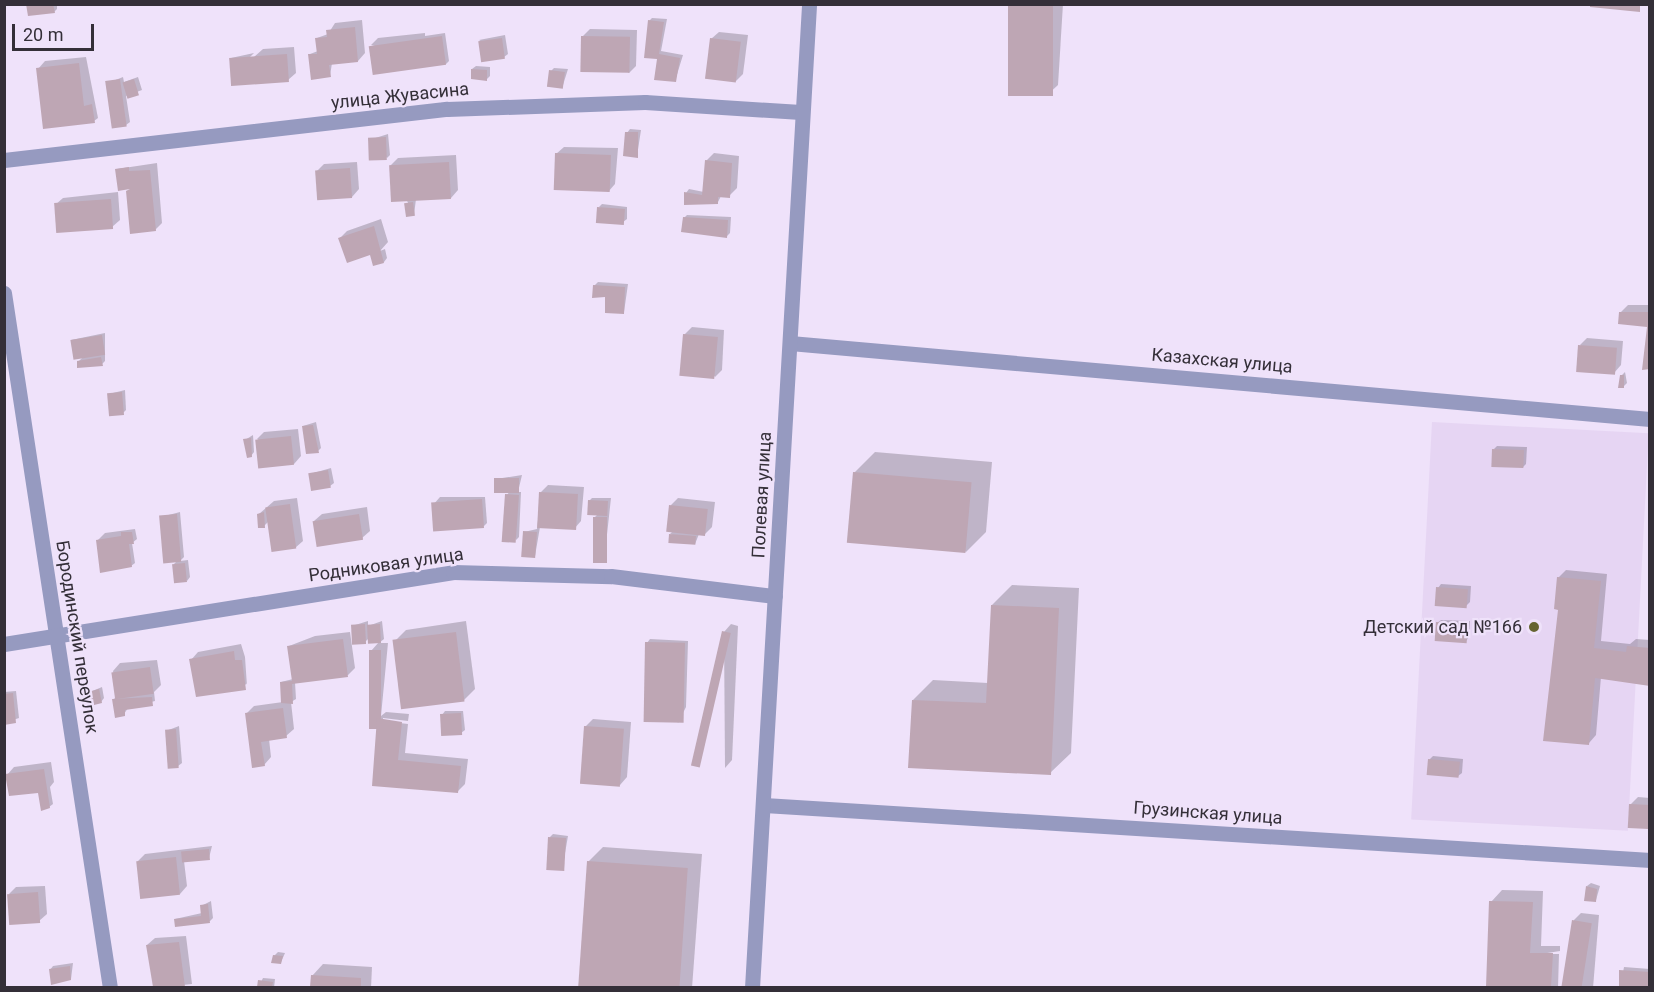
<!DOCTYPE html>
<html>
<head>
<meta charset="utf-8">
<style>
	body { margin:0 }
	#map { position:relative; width:1654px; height:992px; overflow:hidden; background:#efe2fa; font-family:Roboto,sans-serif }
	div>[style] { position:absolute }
	.built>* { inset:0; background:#e6d5f3; transform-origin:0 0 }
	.shadow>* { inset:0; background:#0003 }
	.building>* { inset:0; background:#bea6b4; transform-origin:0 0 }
	.minor>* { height:15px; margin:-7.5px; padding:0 7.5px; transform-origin:7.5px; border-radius:7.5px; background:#969ac0 }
	.dots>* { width:16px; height:16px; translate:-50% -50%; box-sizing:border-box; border:3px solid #efe2fa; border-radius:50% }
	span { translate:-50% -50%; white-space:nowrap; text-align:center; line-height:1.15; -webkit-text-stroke:4.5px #efe2fa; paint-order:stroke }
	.street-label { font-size:18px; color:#342f38 }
	.poi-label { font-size:18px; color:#342f38 }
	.right { translate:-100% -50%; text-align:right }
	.frame { position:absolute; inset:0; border:6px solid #342f38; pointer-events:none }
	.scale { position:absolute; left:12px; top:24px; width:82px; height:27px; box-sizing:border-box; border:3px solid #342f38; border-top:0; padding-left:8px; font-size:18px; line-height:21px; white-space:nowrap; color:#342f38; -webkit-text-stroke:4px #efe2fa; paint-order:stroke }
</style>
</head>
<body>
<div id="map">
	<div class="built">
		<div style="left:1432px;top:422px;width:217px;height:398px;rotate:3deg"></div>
	</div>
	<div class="shadow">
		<div style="clip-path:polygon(28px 4px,57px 4px,57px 9px,54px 12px)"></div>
		<div style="clip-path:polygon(1010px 4px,1063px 4px,1058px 85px,1046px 96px)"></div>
		<div style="clip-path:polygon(652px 18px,667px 19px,661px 51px,683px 55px,675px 81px,659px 58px,649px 21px)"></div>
		<div style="clip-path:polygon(362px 20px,365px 53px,358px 61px,332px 63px,330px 76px,310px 54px,318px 51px,317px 38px,328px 34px,335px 23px)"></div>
		<div style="clip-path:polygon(590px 29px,637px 30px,636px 66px,629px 73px,583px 36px)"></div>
		<div style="clip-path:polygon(719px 32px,748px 35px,743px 74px,736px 81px,711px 39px)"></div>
		<div style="clip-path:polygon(425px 33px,425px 36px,445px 33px,449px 61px,446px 64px,371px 45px,378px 38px)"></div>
		<div style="clip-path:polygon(505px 35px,508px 54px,504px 57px,479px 40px)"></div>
		<div style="clip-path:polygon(294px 47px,296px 73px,288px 80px,231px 58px,254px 53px,250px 57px,254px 57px,263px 49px)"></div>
		<div style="clip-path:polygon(86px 57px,98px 118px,94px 121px,38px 69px,45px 61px)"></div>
		<div style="clip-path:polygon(476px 66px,490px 67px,490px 76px,487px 79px,472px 69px)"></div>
		<div style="clip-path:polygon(554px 68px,568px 69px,563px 85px,551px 71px)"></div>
		<div style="clip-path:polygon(123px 77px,124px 82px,138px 77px,142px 90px,126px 96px,130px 122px,126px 125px,108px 83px)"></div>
		<div style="clip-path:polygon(630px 129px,641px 130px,637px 156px,627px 133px)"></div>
		<div style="clip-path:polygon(388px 134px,390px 155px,387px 158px,369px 140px)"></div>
		<div style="clip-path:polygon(564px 147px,618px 148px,615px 184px,608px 192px,556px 154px)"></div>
		<div style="clip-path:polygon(714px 153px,739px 156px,737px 188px,729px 196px,721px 196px,718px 202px,686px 193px,689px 189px,704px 192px,706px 161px)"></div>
		<div style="clip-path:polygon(456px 155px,458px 190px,451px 198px,416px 199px,414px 215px,390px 166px,398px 158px)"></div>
		<div style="clip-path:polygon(357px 162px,359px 189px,352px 197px,316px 172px,324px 164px)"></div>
		<div style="clip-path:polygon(157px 163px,162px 223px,155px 230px,133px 187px,117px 169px)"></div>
		<div style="clip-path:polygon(118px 192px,120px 220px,112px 227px,55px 205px,63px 198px)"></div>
		<div style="clip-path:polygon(602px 204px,627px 207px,627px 219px,623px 222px,599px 207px)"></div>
		<div style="clip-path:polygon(687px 215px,731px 217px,730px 233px,727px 236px,684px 218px)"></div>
		<div style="clip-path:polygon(381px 219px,388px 242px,380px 251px,385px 249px,387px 258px,384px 262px,374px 264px,376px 251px,340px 238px,347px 231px)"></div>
		<div style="clip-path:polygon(598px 282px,628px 284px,624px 312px,594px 286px)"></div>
		<div style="clip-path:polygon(1628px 305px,1650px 305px,1650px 367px,1649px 326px,1620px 313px)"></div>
		<div style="clip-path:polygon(692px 327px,724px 330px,722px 370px,715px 377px,684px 335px)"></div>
		<div style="clip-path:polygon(105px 333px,105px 361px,102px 364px,78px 362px,85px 355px,71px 340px)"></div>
		<div style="clip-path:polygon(1587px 338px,1623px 341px,1621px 365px,1614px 373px,1580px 345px)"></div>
		<div style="clip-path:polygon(1625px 372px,1627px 383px,1623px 387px,1621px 376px)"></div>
		<div style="clip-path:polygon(125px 390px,126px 410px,123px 413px,109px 394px)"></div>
		<div style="clip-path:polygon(316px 422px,321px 448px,318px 451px,303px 426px)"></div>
		<div style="clip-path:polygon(298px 429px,301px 456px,294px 464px,257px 439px,264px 432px)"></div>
		<div style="clip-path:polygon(253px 435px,254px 452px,251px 456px,245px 440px)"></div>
		<div style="clip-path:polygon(1497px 446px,1527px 447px,1526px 464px,1523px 467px,1494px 449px)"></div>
		<div style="clip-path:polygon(875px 452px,992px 462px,986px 532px,966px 552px,854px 473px)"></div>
		<div style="clip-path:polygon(331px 468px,334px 483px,330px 486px,310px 474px)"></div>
		<div style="clip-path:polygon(522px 475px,518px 492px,521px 492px,519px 537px,516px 540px,507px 495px,510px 491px,496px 479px)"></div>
		<div style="clip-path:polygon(548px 485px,584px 487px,581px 521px,574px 529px,540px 527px,535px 556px,524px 532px,537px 529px,541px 492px)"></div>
		<div style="clip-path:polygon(440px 497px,485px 497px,487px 523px,484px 526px,433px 505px)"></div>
		<div style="clip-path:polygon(297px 498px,303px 541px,295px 548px,268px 522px,264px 526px,259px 514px,274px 501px)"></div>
		<div style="clip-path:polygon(592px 498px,611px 498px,604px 562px,594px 518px,598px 514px,589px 501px)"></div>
		<div style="clip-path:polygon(678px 498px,715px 502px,712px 527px,705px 534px,699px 534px,695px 544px,670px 534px,673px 531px,671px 505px)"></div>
		<div style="clip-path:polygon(367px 507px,370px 531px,362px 538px,314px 521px,322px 514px)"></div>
		<div style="clip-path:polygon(180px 512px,184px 557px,180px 561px,188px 560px,190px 577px,187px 581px,174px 564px,178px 560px,161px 517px)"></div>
		<div style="clip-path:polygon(135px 529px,137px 539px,132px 543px,135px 563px,131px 566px,97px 541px,105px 533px)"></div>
		<div style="clip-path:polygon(1566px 570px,1607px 574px,1601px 641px,1630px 644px,1636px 639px,1650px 640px,1650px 684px,1601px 677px,1596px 735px,1589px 743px,1560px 608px,1558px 578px)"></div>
		<div style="clip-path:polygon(1441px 584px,1471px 586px,1470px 602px,1466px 606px,1438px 588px)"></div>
		<div style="clip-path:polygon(1012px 585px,1079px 588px,1071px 753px,1050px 773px,913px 700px,933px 680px,988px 683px,992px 605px)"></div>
		<div style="clip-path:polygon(1441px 620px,1470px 621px,1469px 637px,1466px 641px,1437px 623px)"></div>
		<div style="clip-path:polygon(368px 621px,368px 626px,382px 621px,384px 639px,379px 643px,388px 643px,381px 716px,386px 712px,409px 714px,408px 721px,383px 718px,383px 721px,408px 724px,405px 753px,468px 759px,465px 784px,458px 791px,374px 785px,378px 723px,373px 728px,371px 651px,379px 642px,369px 638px,365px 642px,352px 626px)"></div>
		<div style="clip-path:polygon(466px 621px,475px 689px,464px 700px,395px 641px,406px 630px)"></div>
		<div style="clip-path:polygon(731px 624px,738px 626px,732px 760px,725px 768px,724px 632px)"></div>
		<div style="clip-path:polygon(350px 632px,355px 668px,348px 675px,295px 682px,296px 699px,291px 702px,294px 729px,286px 736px,269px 739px,271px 757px,264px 765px,246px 714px,254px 706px,283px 702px,281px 682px,293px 679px,289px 646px,315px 636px)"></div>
		<div style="clip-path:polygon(650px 639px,688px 641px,686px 707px,678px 723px,647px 643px)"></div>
		<div style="clip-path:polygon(241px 644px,245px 657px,247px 686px,247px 683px,244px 686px,191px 660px,198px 652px)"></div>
		<div style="clip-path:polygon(157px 660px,161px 685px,154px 692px,155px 701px,128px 708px,124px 714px,114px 699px,117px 696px,113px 671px,120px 663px)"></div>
		<div style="clip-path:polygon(102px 687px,104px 698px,101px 702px,90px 692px)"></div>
		<div style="clip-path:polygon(16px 691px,19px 718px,4px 723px,4px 692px)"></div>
		<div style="clip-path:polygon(445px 711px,463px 711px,465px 730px,461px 733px,442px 715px)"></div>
		<div style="clip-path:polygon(593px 719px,631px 722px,627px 777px,620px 785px,585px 727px)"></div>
		<div style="clip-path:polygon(179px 726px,182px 763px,178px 766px,166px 731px)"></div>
		<div style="clip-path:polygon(1433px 756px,1463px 759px,1462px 773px,1458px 776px,1429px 760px)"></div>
		<div style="clip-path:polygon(51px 762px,54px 782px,50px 787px,53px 804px,49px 807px,39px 791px,7px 775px,14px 767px)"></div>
		<div style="clip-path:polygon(1638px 797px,1650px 798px,1650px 828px,1630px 805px)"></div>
		<div style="clip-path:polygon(553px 834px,568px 836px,562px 870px,550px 837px)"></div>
		<div style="clip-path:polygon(212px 846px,209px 858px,184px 861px,187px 886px,180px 894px,138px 861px,145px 854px)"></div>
		<div style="clip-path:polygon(603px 847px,702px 854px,692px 988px,579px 988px,588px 862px)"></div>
		<div style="clip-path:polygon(1591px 883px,1600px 886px,1596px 900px,1587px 886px)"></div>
		<div style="clip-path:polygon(45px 886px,47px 914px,39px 921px,9px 894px,16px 887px)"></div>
		<div style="clip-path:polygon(1502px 890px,1543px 891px,1541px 946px,1560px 946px,1560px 951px,1541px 954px,1559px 954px,1558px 988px,1487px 988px,1491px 902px)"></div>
		<div style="clip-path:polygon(211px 901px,213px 918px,210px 921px,175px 919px,202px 913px,201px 906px)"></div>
		<div style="clip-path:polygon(1581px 913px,1599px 915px,1593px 988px,1568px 988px,1574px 920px)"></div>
		<div style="clip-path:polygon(186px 936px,192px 984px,154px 988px,147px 945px,155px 938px)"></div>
		<div style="clip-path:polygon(278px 952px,285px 953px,281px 962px,274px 956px)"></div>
		<div style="clip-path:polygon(73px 963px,71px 979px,50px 970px,53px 966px)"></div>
		<div style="clip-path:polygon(323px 964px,372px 967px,371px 988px,312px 988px,312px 976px)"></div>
		<div style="clip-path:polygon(1624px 967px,1650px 969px,1650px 988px,1620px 988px)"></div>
		<div style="clip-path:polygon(263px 978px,275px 979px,274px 988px,258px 988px)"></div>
	</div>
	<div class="building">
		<div style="clip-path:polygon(26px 4px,53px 4px,55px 13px,28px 16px)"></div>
		<div style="left:1008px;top:4px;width:45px;height:92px"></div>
		<div style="clip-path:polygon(1590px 4px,1640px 4px,1640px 12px,1590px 7px)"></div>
		<div style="clip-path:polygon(648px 20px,664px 22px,659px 54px,680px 58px,676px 82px,654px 80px,657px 59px,644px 58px)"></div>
		<div style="clip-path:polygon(355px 27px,358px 62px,329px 65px,331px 77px,311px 80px,308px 54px,317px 54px,315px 38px,327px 37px,326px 30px)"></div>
		<div style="left:442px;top:36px;width:29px;height:74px;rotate:82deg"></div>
		<div style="left:581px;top:36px;width:49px;height:36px;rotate:1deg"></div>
		<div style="left:502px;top:38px;width:21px;height:24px;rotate:82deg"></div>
		<div style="left:710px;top:38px;width:31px;height:41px;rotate:7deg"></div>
		<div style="left:287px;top:54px;width:28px;height:58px;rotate:86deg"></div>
		<div style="clip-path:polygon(79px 63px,84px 106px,92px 104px,95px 123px,43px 129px,36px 68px)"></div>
		<div style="clip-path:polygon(471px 69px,487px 70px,487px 81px,471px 79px)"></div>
		<div style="left:549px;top:70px;width:16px;height:17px;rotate:7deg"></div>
		<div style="left:120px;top:79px;width:48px;height:15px;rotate:82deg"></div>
		<div style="left:134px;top:79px;width:17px;height:12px;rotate:73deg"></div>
		<div style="clip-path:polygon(625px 132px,638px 132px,638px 158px,623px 156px)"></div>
		<div style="left:386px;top:137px;width:23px;height:18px;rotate:88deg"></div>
		<div style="left:555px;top:153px;width:56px;height:37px;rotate:2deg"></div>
		<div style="clip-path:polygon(705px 160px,732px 163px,730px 198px,718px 197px,718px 204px,684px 205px,684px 192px,702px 195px)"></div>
		<div style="left:449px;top:162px;width:37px;height:60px;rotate:87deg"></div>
		<div style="clip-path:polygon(129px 167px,129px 171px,150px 170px,156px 231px,130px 234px,126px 191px,130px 189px,118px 191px,115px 169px)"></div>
		<div style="left:350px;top:168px;width:30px;height:35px;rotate:86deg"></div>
		<div style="left:111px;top:199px;width:30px;height:57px;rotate:86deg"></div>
		<div style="left:413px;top:202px;width:14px;height:9px;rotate:82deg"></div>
		<div style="left:597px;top:207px;width:28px;height:16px;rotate:4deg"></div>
		<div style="clip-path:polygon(683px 217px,728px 220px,727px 238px,681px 232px)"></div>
		<div style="clip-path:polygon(374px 226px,384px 263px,373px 266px,370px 255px,347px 263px,338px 238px)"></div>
		<div style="clip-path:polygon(593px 285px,625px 287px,624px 314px,605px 313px,605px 297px,592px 298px)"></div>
		<div style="clip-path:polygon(1619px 312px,1650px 312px,1650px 369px,1642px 370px,1647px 327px,1618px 324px)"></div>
		<div style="left:683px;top:334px;width:35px;height:42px;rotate:5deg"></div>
		<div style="left:102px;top:335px;width:20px;height:32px;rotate:81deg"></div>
		<div style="left:1578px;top:345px;width:39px;height:27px;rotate:4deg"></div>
		<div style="clip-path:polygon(101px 357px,103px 366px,77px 368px,77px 361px)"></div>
		<div style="clip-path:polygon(1620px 375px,1624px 375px,1624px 388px,1618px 388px)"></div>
		<div style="left:122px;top:392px;width:23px;height:15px;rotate:85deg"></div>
		<div style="clip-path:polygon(313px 425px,319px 453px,306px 454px,302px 426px)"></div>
		<div style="left:291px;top:436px;width:29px;height:36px;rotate:84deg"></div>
		<div style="clip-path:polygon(251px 438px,252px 457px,247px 458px,243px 439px)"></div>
		<div style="left:1492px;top:449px;width:32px;height:18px;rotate:2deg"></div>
		<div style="left:328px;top:470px;width:18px;height:20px;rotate:81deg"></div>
		<div style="left:853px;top:472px;width:119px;height:71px;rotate:5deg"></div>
		<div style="left:519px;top:478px;width:15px;height:25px;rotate:90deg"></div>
		<div style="left:539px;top:492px;width:39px;height:36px;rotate:3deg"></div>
		<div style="left:505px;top:494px;width:14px;height:48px;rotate:4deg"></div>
		<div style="left:482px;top:499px;width:29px;height:51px;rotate:86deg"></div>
		<div style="left:588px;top:500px;width:20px;height:15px;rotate:3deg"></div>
		<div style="left:290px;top:504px;width:45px;height:25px;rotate:82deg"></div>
		<div style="left:669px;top:505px;width:39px;height:27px;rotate:6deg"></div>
		<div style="clip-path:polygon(264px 512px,265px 528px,258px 528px,257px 514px)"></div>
		<div style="left:177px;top:514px;width:48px;height:18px;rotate:85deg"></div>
		<div style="left:359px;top:514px;width:26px;height:47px;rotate:81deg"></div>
		<div style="left:593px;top:517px;width:14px;height:46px"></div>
		<div style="left:523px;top:531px;width:14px;height:26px;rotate:4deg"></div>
		<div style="clip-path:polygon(121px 532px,132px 532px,134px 544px,129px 544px,132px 567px,100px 573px,96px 540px,121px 536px)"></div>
		<div style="left:669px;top:534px;width:27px;height:9px;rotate:4deg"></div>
		<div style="left:185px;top:563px;width:19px;height:13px;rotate:84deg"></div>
		<div style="clip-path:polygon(1557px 577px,1601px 581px,1594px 648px,1626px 652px,1627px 646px,1650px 648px,1650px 686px,1595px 678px,1589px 745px,1543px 741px,1558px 610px,1554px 609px)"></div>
		<div style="left:1436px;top:587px;width:32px;height:19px;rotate:4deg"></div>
		<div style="clip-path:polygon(991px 605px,1059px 608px,1051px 775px,908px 768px,912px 700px,986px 703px)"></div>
		<div style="left:1436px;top:622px;width:32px;height:19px;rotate:4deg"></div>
		<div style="left:365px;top:624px;width:20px;height:14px;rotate:87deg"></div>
		<div style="left:380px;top:624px;width:19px;height:13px;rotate:87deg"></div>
		<div style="left:722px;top:631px;width:9px;height:138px;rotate:13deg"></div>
		<div style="left:456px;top:632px;width:70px;height:64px;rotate:83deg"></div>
		<div style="clip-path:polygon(343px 639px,348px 677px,292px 684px,293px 704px,281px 703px,280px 682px,292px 681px,287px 646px)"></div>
		<div style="left:645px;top:642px;width:40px;height:80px;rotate:1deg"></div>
		<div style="left:369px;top:650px;width:12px;height:79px"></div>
		<div style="clip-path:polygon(234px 651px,235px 660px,242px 660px,246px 690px,196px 697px,189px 659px)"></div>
		<div style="left:150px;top:667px;width:27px;height:39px;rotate:82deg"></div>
		<div style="clip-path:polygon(99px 689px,102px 703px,90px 706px,88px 692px)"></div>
		<div style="clip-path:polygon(13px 693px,16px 723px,4px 725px,4px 694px)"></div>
		<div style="clip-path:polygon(152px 697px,153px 706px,125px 710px,125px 716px,115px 718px,112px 699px)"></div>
		<div style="clip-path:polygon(283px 708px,287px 738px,261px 742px,265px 766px,252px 768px,245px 713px)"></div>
		<div style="left:461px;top:713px;width:22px;height:21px;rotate:87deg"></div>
		<div style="clip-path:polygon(377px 718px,402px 722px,398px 760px,461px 766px,458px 793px,372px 786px)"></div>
		<div style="left:584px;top:726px;width:40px;height:58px;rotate:4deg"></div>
		<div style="left:176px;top:729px;width:39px;height:11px;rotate:86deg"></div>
		<div style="left:1428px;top:759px;width:32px;height:16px;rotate:5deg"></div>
		<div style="clip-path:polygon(44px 769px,50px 808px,41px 811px,38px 793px,9px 796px,5px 774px)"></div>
		<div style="left:1629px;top:804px;width:21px;height:24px;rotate:3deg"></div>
		<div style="left:548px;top:837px;width:18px;height:33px;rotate:3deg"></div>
		<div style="left:209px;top:849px;width:11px;height:28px;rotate:85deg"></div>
		<div style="left:176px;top:857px;width:38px;height:40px;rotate:84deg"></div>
		<div style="left:587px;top:861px;width:101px;height:126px;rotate:4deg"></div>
		<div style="clip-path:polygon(1586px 886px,1597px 889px,1596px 902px,1584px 901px)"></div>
		<div style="left:38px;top:892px;width:31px;height:31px;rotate:86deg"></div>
		<div style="clip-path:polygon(1489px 901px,1533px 902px,1530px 953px,1553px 953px,1551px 987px,1486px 987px)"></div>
		<div style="clip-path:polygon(208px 904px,210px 923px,175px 927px,174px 919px,201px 916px,200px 905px)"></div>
		<div style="left:1572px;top:920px;width:20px;height:67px;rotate:9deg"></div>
		<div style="clip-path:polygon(179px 942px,185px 987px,153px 987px,146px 945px)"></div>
		<div style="clip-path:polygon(273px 955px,283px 956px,281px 964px,271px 963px)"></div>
		<div style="clip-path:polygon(70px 966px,71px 980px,51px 985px,49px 969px)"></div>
		<div style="clip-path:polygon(1619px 970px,1650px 972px,1649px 987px,1619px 987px)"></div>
		<div style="clip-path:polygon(311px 975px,361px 978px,361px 987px,310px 987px)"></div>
		<div style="clip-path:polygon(258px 980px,273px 982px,272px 987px,257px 987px)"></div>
	</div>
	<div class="minor">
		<div style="left:4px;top:160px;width:446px;rotate:-6.6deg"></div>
		<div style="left:447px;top:109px;width:198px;rotate:-2deg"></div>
		<div style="left:645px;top:102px;width:156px;rotate:3.7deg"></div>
		<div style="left:4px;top:293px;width:703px;rotate:81.33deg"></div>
		<div style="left:790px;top:343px;width:863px;rotate:5.05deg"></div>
		<div style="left:4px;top:644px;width:455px;rotate:-9.1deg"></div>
		<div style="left:453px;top:572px;width:158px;rotate:1.5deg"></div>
		<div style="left:611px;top:576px;width:165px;rotate:7deg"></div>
		<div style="left:764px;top:805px;width:888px;rotate:3.55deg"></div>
		<div style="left:752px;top:988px;width:986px;rotate:-86.68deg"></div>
	</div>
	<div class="dots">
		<div style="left:1534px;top:627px;background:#666431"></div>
	</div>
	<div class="street-label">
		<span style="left:400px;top:96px;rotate:-6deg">улица Жувасина</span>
		<span style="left:1222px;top:361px;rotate:5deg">Казахская улица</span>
		<span style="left:762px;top:495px;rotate:-87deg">Полевая улица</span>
		<span style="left:386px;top:565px;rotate:-8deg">Родниковая улица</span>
		<span style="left:77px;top:637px;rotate:81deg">Бородинский переулок</span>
		<span style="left:1208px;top:813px;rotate:4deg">Грузинская улица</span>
	</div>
	<div class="poi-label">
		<span class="right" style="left:1522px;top:627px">Детский сад №166</span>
	</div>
	<div class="frame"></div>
	<div class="scale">20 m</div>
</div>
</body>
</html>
